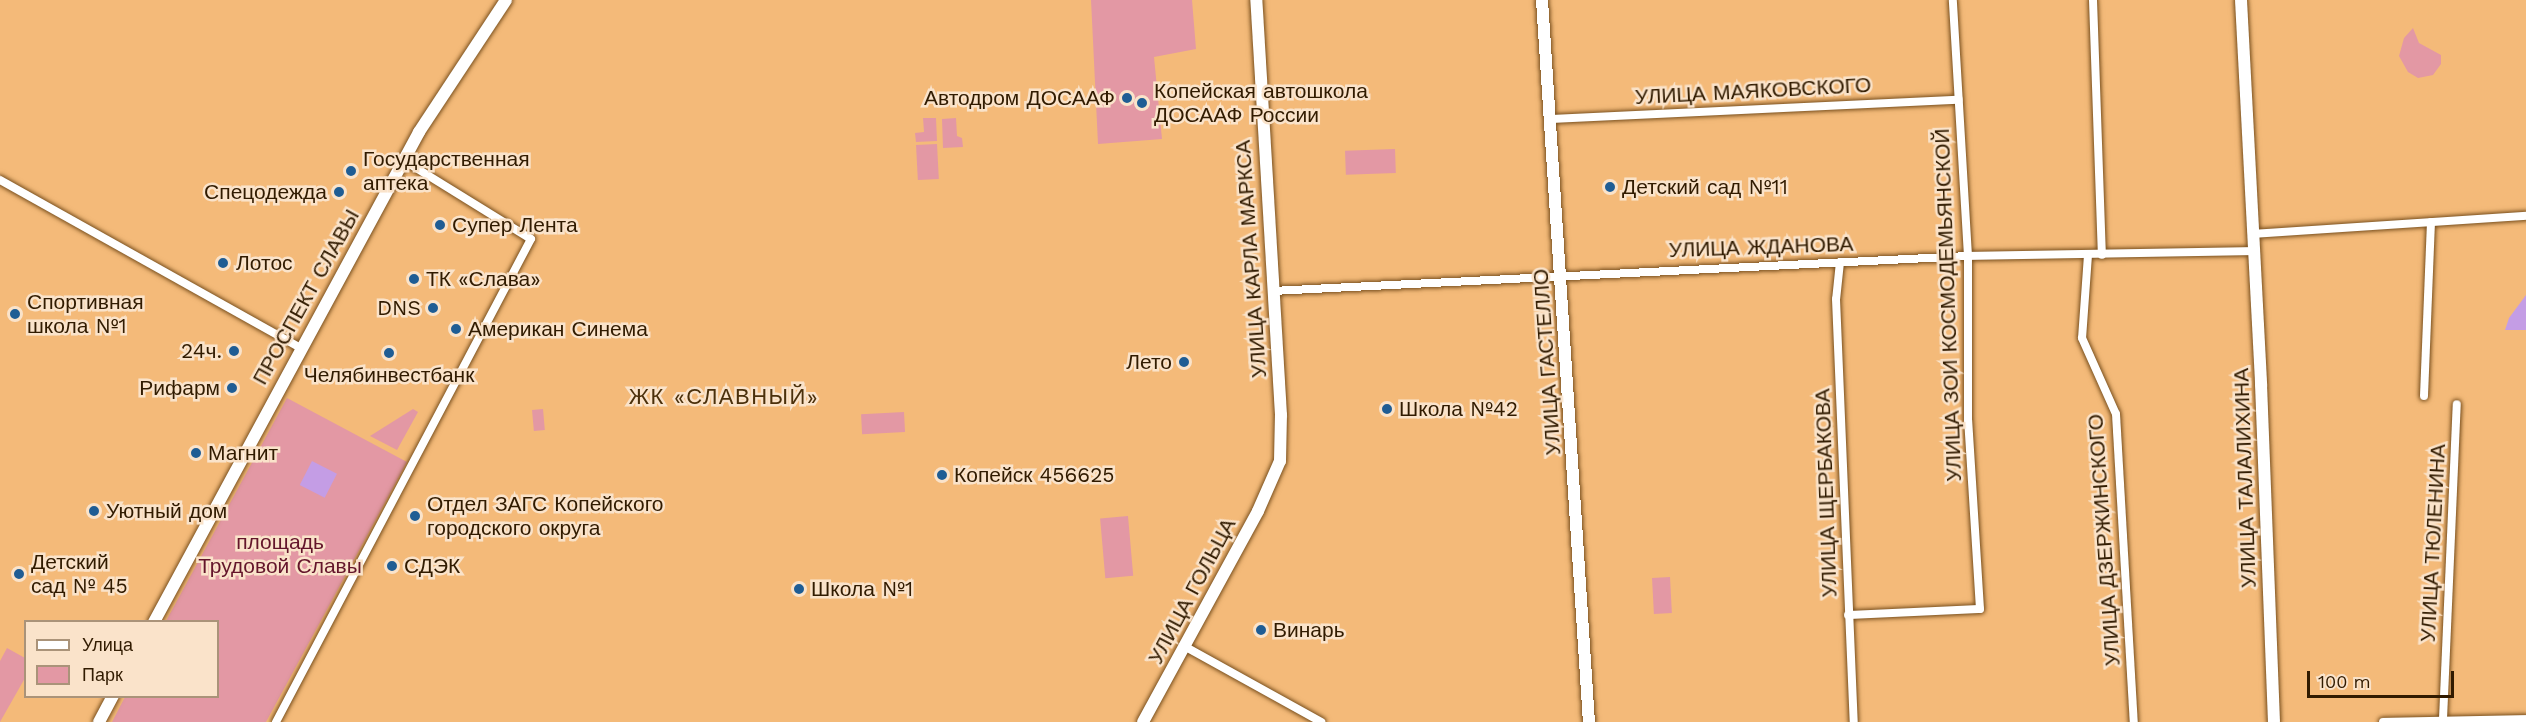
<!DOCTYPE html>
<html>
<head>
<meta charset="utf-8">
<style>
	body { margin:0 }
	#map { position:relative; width:2526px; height:722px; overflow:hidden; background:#f4ba79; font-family:"Work Sans",sans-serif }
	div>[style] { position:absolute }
	.green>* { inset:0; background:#e398a4; transform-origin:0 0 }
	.water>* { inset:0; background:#c49de5; transform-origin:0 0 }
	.roads { filter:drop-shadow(0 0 2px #79501e) drop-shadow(0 0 2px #79501e) }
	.street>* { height:8px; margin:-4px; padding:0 4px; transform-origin:4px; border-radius:4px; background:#fff }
	.secondary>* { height:12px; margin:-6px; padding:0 6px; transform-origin:6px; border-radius:6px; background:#fff }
	.dots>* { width:16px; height:16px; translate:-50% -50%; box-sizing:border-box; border:3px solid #fae3ca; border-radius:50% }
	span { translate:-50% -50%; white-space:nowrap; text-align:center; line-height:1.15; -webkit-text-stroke:5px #fae3ca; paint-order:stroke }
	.poi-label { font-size:21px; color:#311b00 }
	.left { translate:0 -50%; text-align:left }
	.right { translate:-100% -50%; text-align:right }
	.street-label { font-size:21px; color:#311b00 }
	.park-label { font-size:21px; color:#64152b }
	.neighbourhood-label { font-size:22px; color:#4b300b; letter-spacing:1.5px }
	.legend { position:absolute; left:24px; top:620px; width:195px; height:78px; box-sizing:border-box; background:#fae3ca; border:2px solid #aa9379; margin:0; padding:8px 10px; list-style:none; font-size:18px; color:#311b00 }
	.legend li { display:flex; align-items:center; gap:12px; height:30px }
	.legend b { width:30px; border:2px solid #aa9379 }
	.scale { position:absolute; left:2307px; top:671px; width:147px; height:27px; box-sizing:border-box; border:3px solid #311b00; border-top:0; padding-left:8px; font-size:18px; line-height:21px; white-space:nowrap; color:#311b00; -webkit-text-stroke:4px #fae3ca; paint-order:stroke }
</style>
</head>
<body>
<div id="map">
	<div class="green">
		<div style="clip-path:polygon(1091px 0,1192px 0,1196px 49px,1154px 57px,1162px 139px,1098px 144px)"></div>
		<div style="clip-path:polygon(2413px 28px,2419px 43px,2441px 55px,2441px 64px,2433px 75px,2418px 78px,2408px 72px,2399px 56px,2404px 38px)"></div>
		<div style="clip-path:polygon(923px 118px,936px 118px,937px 141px,916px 142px,915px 133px,924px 132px)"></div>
		<div style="clip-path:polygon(956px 118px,957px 136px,962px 138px,963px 147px,943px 148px,942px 119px)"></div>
		<div style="left:937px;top:144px;width:35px;height:21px;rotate:87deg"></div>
		<div style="left:1395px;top:149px;width:24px;height:50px;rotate:88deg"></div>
		<div style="clip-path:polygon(287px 398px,407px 462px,266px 722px,112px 722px,125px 697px,218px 696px,218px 622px,166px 621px)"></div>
		<div style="clip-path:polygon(413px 409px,418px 412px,397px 450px,370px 436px)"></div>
		<div style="left:543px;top:409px;width:21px;height:11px;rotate:85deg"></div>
		<div style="left:904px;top:412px;width:20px;height:43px;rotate:87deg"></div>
		<div style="left:1128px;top:516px;width:60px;height:28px;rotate:85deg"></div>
		<div style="left:1670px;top:577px;width:36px;height:18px;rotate:87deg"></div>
		<div style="clip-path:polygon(7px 648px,25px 658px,25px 678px,0 722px,0 661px)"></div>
	</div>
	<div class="water">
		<div style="clip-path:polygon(2526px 295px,2526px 330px,2505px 330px,2509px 318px)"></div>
		<div style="left:312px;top:461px;width:28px;height:27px;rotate:27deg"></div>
	</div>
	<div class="roads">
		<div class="street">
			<div style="left:2093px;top:0;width:255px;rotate:88deg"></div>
			<div style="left:1550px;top:119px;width:409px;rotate:-2.7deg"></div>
			<div style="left:0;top:180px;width:344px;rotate:29.2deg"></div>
			<div style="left:2252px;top:234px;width:275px;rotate:-3.8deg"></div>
			<div style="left:2088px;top:255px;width:83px;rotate:94.1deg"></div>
			<div style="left:2082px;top:338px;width:83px;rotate:65.9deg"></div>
			<div style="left:2116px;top:414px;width:309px;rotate:86.7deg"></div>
			<div style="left:1840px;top:262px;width:37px;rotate:96deg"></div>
			<div style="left:1836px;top:299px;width:423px;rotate:87.6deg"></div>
			<div style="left:1272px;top:291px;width:697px;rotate:-2.88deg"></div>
			<div style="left:1968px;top:256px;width:285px;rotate:-1deg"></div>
			<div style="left:2424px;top:396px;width:174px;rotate:-87.7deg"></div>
			<div style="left:1848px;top:615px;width:132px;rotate:-2.6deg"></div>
			<div style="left:1980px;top:609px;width:189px;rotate:-93.6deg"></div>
			<div style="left:1968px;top:420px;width:164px;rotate:-90deg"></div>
			<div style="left:1968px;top:256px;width:256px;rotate:-93.4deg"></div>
			<div style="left:1184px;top:646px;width:157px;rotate:29deg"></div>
			<div style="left:2443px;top:719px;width:315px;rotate:-87.5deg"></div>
			<div style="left:276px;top:722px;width:546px;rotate:-62.17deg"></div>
			<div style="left:531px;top:239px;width:150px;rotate:-148.3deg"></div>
			<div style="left:2383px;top:722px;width:143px;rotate:-1.2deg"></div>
		</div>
		<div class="secondary">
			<div style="left:1542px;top:0;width:724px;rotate:86.28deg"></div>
			<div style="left:2241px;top:0;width:385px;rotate:87deg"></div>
			<div style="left:2261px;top:384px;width:338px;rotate:87.8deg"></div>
			<div style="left:154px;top:622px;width:557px;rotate:-61.59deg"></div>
			<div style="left:419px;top:132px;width:158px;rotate:-56.6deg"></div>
			<div style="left:99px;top:722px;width:30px;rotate:-62deg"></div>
			<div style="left:1143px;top:722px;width:240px;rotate:-61.4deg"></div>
			<div style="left:1258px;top:511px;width:55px;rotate:-66.3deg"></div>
			<div style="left:1280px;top:461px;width:46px;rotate:-88.8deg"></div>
			<div style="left:1281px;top:415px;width:416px;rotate:-93.4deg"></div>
		</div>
	</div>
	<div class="dots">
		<div style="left:1127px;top:98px;background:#1f5d94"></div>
		<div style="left:1142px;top:103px;background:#1f5d94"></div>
		<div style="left:351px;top:171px;background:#1f5d94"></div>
		<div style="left:1610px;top:187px;background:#1f5d94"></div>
		<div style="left:339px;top:192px;background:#1f5d94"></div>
		<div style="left:440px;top:225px;background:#1f5d94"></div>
		<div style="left:223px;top:263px;background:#1f5d94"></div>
		<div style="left:414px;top:279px;background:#1f5d94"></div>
		<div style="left:433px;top:308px;background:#1f5d94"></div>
		<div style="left:15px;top:314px;background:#1f5d94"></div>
		<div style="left:456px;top:329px;background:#1f5d94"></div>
		<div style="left:234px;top:351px;background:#1f5d94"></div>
		<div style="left:389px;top:353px;background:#1f5d94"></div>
		<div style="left:1184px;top:362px;background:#1f5d94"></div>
		<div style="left:232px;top:388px;background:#1f5d94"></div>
		<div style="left:1387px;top:409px;background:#1f5d94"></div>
		<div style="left:196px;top:453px;background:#1f5d94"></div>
		<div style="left:942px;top:475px;background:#1f5d94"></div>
		<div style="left:94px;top:511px;background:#1f5d94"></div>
		<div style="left:415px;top:516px;background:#1f5d94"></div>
		<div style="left:392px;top:566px;background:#1f5d94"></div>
		<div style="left:19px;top:574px;background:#1f5d94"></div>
		<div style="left:799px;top:589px;background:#1f5d94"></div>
		<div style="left:1261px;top:630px;background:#1f5d94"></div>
	</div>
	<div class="poi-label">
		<span class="left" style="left:1154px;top:103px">Копейская автошкола<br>ДОСААФ России</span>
		<span class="right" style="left:1115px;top:98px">Автодром ДОСААФ</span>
		<span class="left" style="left:363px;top:171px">Государственная<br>аптека</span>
		<span class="left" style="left:1622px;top:187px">Детский сад №11</span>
		<span class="right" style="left:327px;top:192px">Спецодежда</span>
		<span class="left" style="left:452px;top:225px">Супер Лента</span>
		<span class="left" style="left:236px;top:263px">Лотос</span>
		<span class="left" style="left:426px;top:279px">ТК «Слава»</span>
		<span class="left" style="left:27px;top:314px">Спортивная<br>школа №1</span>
		<span class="right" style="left:421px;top:308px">DNS</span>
		<span class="left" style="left:468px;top:329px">Американ Синема</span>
		<span class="right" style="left:222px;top:351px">24ч.</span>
		<span class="right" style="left:1172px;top:362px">Лето</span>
		<span style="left:389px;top:375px">Челябинвестбанк</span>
		<span class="right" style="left:220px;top:388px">Рифарм</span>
		<span class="left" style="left:1399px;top:409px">Школа №42</span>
		<span class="left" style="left:208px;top:453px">Магнит</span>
		<span class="left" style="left:954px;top:475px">Копейск 456625</span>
		<span class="left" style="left:427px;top:516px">Отдел ЗАГС Копейского<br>городского округа</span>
		<span class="left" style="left:106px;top:511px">Уютный дом</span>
		<span class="left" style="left:31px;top:574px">Детский<br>сад № 45</span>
		<span class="left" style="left:404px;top:566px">СДЭК</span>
		<span class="left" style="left:811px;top:589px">Школа №1</span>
		<span class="left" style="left:1273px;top:630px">Винарь</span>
	</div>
	<div class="street-label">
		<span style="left:1753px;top:91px;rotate:-3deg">УЛИЦА МАЯКОВСКОГО</span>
		<span style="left:1761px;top:247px;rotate:-2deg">УЛИЦА ЖДАНОВА</span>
		<span style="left:1251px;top:259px;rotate:-94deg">УЛИЦА КАРЛА МАРКСА</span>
		<span style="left:306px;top:297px;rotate:-61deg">ПРОСПЕКТ СЛАВЫ</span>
		<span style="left:1948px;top:305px;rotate:-92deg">УЛИЦА ЗОИ КОСМОДЕМЬЯНСКОЙ</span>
		<span style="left:1547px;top:362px;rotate:-94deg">УЛИЦА ГАСТЕЛЛО</span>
		<span style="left:2245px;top:478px;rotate:-92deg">УЛИЦА ТАЛАЛИХИНА</span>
		<span style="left:1826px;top:493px;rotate:-92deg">УЛИЦА ЩЕРБАКОВА</span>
		<span style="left:2104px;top:540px;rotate:-94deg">УЛИЦА ДЗЕРЖИНСКОГО</span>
		<span style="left:2433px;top:543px;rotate:-87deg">УЛИЦА ТЮЛЕНИНА</span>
		<span style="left:1192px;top:591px;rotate:-62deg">УЛИЦА ГОЛЬЦА</span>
	</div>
	<div class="park-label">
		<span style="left:280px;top:554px">площадь<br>Трудовой Славы</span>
	</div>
	<div class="neighbourhood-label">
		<span style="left:724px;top:397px">ЖК «СЛАВНЫЙ»</span>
	</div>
	<ul class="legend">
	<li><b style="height:8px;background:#fff"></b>Улица</li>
	<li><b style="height:16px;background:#e398a4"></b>Парк</li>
	</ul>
	<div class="scale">100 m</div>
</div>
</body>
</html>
